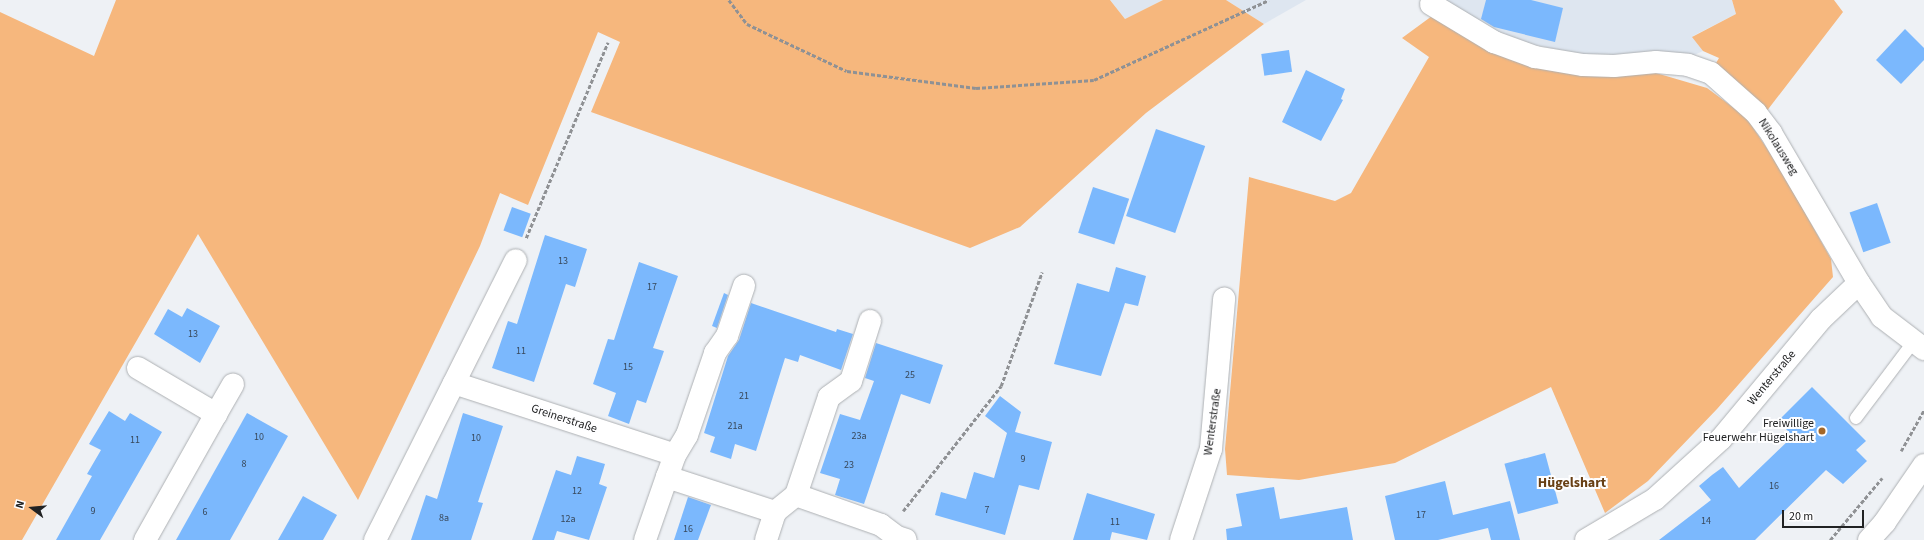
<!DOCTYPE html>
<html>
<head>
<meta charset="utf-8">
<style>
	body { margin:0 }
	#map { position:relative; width:1924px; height:540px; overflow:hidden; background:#eef1f5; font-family:"Source Sans 3",sans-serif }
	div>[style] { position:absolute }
	.built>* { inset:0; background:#dee6f0 }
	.green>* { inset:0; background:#f6b77d }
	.building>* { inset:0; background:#7bb8fd; transform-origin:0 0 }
	.path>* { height:2.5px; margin-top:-1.25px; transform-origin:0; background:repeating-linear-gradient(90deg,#8f9194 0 4px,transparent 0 6px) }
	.roads { filter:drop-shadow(0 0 1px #adb0b3) drop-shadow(0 0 1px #adb0b3) }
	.service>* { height:12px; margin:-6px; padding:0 6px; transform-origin:6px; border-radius:6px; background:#fff }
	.minor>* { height:22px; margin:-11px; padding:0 11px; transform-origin:11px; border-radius:11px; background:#fff }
	.secondary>* { height:22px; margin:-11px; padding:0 11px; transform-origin:11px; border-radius:11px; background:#fff }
	.dots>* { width:11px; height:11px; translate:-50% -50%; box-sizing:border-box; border:2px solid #fefeff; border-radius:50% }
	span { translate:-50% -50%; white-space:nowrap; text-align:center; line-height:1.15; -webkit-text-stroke:4px #fefeff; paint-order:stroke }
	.number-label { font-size:10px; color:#38485a }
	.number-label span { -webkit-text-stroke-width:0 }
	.street-label { font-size:12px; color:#212223 }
	.poi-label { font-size:12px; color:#212223 }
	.right { translate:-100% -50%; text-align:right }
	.quarter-label { font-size:14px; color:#683f14; font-weight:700 }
	.north { position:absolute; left:12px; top:488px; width:40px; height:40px; -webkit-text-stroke:3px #fefeff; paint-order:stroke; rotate:286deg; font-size:11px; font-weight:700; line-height:16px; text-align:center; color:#212223 }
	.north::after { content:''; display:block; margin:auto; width:14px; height:18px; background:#212223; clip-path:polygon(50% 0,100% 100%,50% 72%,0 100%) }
	.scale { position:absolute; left:1782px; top:510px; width:82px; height:18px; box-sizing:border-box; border:2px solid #212223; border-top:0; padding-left:5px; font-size:12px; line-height:14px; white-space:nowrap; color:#212223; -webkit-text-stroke:3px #fefeff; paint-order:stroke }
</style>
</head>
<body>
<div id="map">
	<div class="built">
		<div style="clip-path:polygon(1110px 0,1163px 0,1125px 19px)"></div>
		<div style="clip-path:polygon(1226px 0,1306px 0,1264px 24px)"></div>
		<div style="clip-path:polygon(1438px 0,1732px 0,1736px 14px,1693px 36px,1703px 51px,1692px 56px,1596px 57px,1505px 39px)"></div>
	</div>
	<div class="green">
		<div style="clip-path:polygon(116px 0,1110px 0,1125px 19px,1163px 0,1226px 0,1264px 24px,1146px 113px,1020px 227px,970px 248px,591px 112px,620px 42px,598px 32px,528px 205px,500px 193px,480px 246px,358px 500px,198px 234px,22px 540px,0 540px,0 12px,94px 56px)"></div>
		<div style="clip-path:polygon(1732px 0,1834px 0,1843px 12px,1766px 112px,1716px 63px,1719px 58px,1703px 51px,1692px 37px,1736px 14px)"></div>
		<div style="clip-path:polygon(1432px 16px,1508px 59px,1552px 70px,1656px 73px,1707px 88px,1746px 117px,1780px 168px,1831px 259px,1833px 277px,1717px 409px,1648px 481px,1605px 513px,1551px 387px,1395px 463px,1299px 480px,1227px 475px,1225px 449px,1249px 177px,1335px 201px,1351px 193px,1429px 57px,1402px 38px)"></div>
	</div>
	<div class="building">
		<div style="clip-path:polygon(1486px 0,1531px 0,1563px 8px,1555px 42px,1494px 27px,1481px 19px)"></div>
		<div style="clip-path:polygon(1905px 29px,1924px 48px,1924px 60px,1901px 84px,1876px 60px)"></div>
		<div style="left:1289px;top:50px;width:22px;height:28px;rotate:82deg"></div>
		<div style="clip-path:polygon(1306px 70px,1345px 89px,1341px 99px,1343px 100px,1321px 141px,1282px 122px)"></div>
		<div style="left:1156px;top:129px;width:52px;height:92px;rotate:19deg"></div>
		<div style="left:1093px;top:187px;width:38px;height:48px;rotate:18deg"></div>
		<div style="left:1877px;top:203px;width:42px;height:29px;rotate:71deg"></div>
		<div style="left:512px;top:207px;width:20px;height:25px;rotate:20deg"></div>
		<div style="clip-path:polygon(545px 235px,587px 249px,575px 287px,566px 284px,534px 382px,492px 368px,508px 321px,517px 324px)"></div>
		<div style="clip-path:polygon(639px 262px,678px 276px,653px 348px,664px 351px,646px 403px,637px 400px,629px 424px,608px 416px,616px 393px,593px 384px,608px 339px,614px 340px)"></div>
		<div style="clip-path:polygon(1116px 267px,1146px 276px,1138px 306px,1125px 303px,1101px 376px,1054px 364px,1077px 283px,1109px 292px)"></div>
		<div style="clip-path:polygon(724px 293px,728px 295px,717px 328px,712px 326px)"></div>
		<div style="clip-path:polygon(751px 303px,836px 332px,837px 329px,853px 334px,841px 370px,800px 355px,798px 362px,785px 358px,756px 451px,735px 444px,731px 459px,710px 452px,715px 437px,704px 433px,728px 356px,739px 340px)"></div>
		<div style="clip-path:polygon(187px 308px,220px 326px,200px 363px,154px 334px,168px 309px,182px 317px)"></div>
		<div style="clip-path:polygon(876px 343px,943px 365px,930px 404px,901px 394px,864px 504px,835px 495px,840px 479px,820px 473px,840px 414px,860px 420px,874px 381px,865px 378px)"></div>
		<div style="clip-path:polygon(1812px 387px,1866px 441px,1856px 450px,1867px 461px,1843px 484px,1826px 470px,1755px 540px,1659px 540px,1711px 500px,1699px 486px,1712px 475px,1723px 467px,1739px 488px,1793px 436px,1778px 421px)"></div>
		<div style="clip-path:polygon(1000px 396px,1021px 412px,1015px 432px,1052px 442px,1039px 490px,1019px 485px,1005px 535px,935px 515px,941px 492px,966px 499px,974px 472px,994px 478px,1007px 433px,985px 416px)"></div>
		<div style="clip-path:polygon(109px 411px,125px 421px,130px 413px,162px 432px,100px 540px,56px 540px,92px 476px,87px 474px,101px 450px,89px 444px)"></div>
		<div style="clip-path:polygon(247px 413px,288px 436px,239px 524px,230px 540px,176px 540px)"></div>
		<div style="clip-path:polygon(463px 413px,503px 426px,478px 502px,483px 503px,471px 540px,411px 540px,426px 495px,437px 499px)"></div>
		<div style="left:1545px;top:453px;width:52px;height:42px;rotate:75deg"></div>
		<div style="clip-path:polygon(577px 456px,605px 464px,599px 484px,607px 487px,589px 540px,557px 531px,554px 540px,532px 540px,556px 470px,571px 475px)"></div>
		<div style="clip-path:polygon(1445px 481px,1453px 515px,1510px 501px,1520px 540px,1491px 540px,1488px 528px,1438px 540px,1395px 540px,1385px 496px)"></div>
		<div style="clip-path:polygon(1274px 487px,1280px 519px,1347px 507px,1353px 540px,1227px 540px,1226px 529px,1242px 526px,1236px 494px)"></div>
		<div style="clip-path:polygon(1087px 493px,1155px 514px,1147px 540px,1112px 532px,1110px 540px,1073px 540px)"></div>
		<div style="clip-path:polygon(303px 496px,337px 515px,323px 540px,278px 540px)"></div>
		<div style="clip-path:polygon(688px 497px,711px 505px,698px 540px,674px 540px)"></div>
	</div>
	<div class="path">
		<div style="left:729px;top:0;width:30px;rotate:53deg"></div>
		<div style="left:747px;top:24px;width:110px;rotate:25.2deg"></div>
		<div style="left:847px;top:71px;width:130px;rotate:7.5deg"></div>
		<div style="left:976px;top:88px;width:118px;rotate:-3.9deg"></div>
		<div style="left:1094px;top:80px;width:192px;rotate:-24.6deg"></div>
		<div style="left:526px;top:238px;width:212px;rotate:-67.3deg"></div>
		<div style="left:1901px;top:451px;width:47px;rotate:-60.7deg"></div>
		<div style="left:903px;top:511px;width:159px;rotate:-51.9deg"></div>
		<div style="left:1001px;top:386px;width:121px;rotate:-70.2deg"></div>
		<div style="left:1830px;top:540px;width:81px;rotate:-50deg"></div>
	</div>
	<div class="roads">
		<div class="service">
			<div style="left:1856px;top:418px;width:96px;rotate:-53deg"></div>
		</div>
		<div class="minor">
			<div style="left:1431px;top:4px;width:74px;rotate:31.1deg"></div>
			<div style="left:1494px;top:42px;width:44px;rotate:20.1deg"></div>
			<div style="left:1535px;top:57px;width:49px;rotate:9.5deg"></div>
			<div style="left:1583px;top:65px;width:31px;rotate:2deg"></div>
			<div style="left:1614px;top:66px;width:42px;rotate:-5.4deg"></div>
			<div style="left:1656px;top:62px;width:32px;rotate:5deg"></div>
			<div style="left:1688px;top:65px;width:24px;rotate:19deg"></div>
			<div style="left:1711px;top:73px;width:60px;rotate:41.6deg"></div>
			<div style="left:1756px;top:113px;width:25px;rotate:53deg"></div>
			<div style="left:1771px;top:133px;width:174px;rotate:59.6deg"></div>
			<div style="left:1859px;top:283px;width:41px;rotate:55.9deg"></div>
			<div style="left:1882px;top:317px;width:53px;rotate:37.3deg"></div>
			<div style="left:138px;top:368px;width:91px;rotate:30.5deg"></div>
			<div style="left:216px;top:414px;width:145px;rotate:119.4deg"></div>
			<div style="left:454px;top:383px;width:232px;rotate:18deg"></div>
			<div style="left:675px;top:455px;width:23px;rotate:110deg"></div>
			<div style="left:667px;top:477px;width:114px;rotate:18deg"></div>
			<div style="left:775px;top:512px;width:27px;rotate:-39deg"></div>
			<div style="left:796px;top:495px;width:90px;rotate:19.4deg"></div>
			<div style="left:881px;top:525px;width:20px;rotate:37deg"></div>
			<div style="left:897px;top:537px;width:9px;rotate:18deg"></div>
			<div style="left:216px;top:414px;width:34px;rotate:-60deg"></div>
			<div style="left:675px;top:455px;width:23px;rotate:-59deg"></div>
			<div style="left:687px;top:435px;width:87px;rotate:-71.1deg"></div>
			<div style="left:715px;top:353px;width:21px;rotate:-55deg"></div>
			<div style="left:727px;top:336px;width:53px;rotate:-71.2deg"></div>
			<div style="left:796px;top:495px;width:103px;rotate:-71.4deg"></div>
			<div style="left:829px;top:397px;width:27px;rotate:-36deg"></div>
			<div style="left:851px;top:381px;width:63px;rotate:-72.4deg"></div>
			<div style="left:375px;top:540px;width:313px;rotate:-63.3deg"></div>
			<div style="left:645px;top:540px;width:67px;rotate:-70.8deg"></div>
			<div style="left:766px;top:540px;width:29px;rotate:-72deg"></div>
			<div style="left:1181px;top:540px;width:96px;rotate:-71.8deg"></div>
			<div style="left:1211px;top:449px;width:151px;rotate:-85deg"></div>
			<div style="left:1586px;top:540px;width:80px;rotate:-30.7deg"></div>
			<div style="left:1655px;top:499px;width:89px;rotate:-42.3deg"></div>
			<div style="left:1721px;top:439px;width:156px;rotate:-50.2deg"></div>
			<div style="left:1821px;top:319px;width:52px;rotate:-43.5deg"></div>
		</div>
		<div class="secondary">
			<div style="left:1869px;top:540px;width:24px;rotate:-48deg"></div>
			<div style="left:1885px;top:522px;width:69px;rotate:-55.6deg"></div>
		</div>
	</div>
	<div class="dots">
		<div style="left:1822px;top:431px;background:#a36729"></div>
	</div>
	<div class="number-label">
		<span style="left:563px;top:262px">13</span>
		<span style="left:652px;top:288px">17</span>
		<span style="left:193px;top:335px">13</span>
		<span style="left:521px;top:352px">11</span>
		<span style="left:628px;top:368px">15</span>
		<span style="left:910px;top:376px">25</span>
		<span style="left:744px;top:397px">21</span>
		<span style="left:735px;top:427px">21a</span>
		<span style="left:859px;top:437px">23a</span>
		<span style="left:259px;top:438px">10</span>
		<span style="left:476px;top:439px">10</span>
		<span style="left:135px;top:441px">11</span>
		<span style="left:1023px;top:460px">9</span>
		<span style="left:244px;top:465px">8</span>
		<span style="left:849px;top:466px">23</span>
		<span style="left:1774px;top:487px">16</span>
		<span style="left:577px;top:492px">12</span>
		<span style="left:987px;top:511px">7</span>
		<span style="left:93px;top:512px">9</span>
		<span style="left:205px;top:513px">6</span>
		<span style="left:1421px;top:516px">17</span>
		<span style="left:444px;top:519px">8a</span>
		<span style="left:568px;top:520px">12a</span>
		<span style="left:1706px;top:522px">14</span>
		<span style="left:1115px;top:523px">11</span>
		<span style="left:688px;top:530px">16</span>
	</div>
	<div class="street-label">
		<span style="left:1778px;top:147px;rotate:58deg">Nikolausweg</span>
		<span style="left:1772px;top:378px;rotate:-50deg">Wenterstraße</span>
		<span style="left:564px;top:419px;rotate:18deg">Greinerstraße</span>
		<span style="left:1213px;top:422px;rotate:-82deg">Wenterstraße</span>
	</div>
	<div class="poi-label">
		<span class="right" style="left:1814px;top:431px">Freiwillige<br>Feuerwehr Hügelshart</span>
	</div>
	<div class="quarter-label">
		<span style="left:1572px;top:483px">Hügelshart</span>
	</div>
	<div class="north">N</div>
	<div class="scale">20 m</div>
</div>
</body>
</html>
